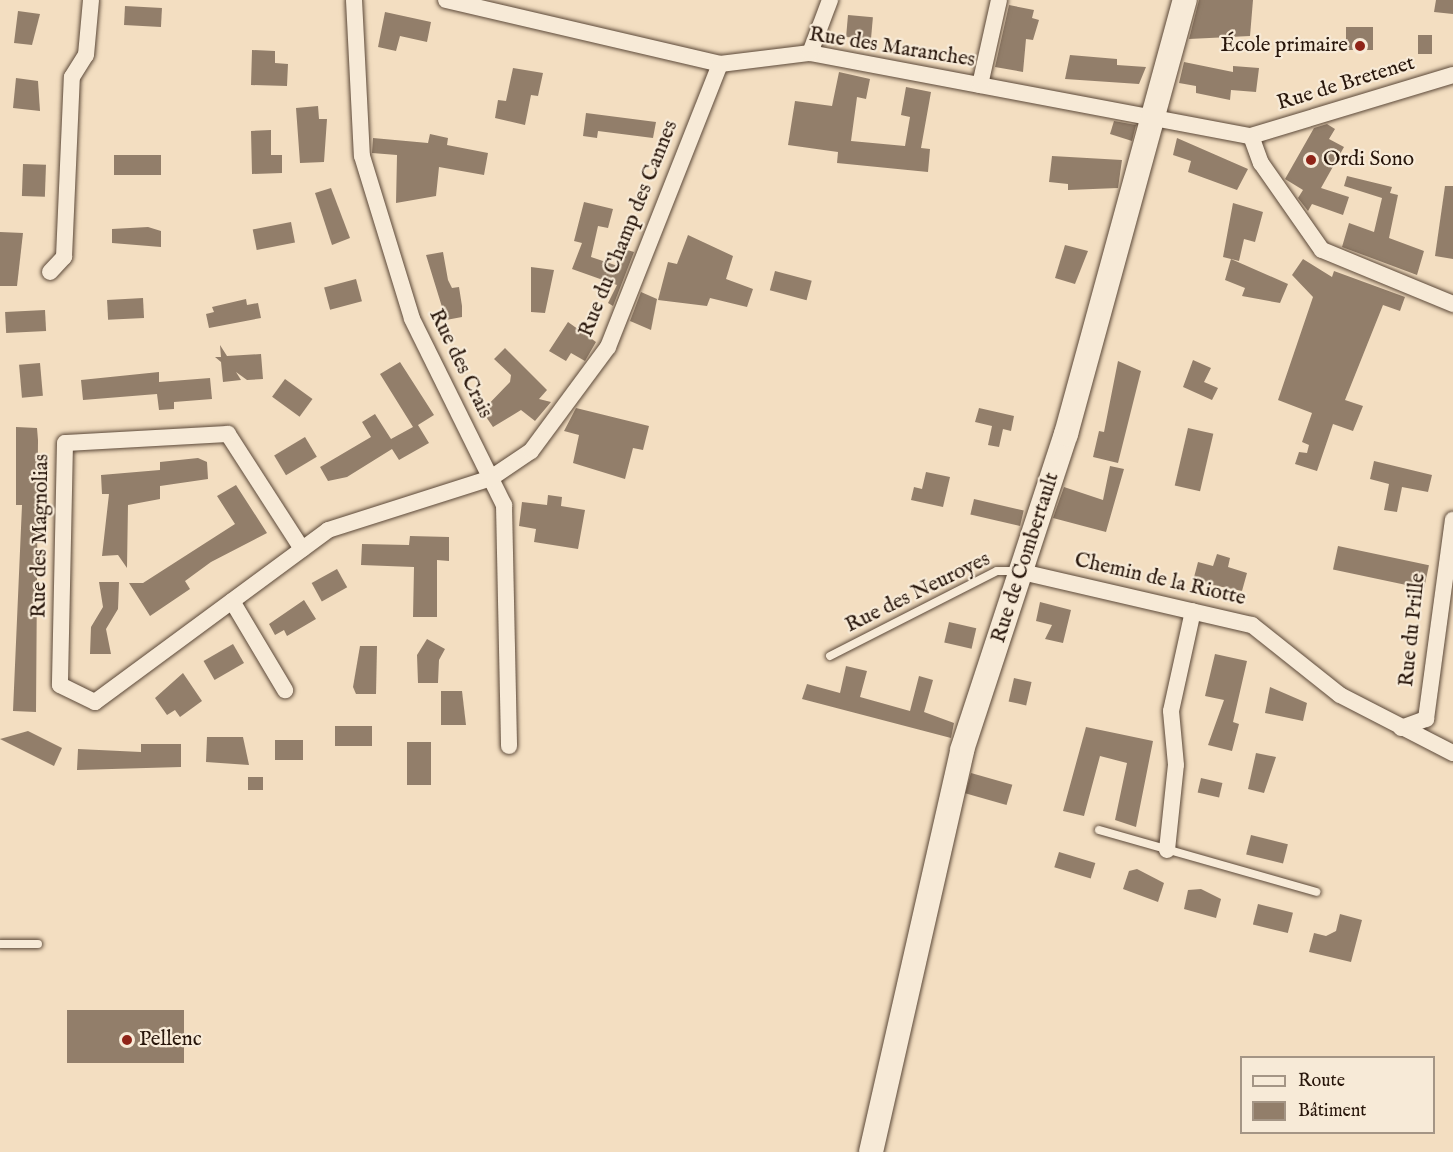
<!DOCTYPE html>
<html>
<head>
<meta charset="utf-8">
<style>
	body { margin:0 }
	#map { position:relative; width:1453px; height:1152px; overflow:hidden; background:#f3dec1; font-family:"IM FELL English",serif }
	div>[style] { position:absolute }
	.building>* { inset:0; background:#927e6a; transform-origin:0 0 }
	.roads { filter:drop-shadow(0 0 2px #5b4838) drop-shadow(0 0 2px #5b4838) }
	.lane>* { height:8px; margin:-4px; padding:0 4px; transform-origin:4px; border-radius:4px; background:#f7ead7 }
	.street>* { height:16px; margin:-8px; padding:0 8px; transform-origin:8px; border-radius:8px; background:#f7ead7 }
	.secondary>* { height:24px; margin:-12px; padding:0 12px; transform-origin:12px; border-radius:12px; background:#f7ead7 }
	.dots>* { width:16px; height:16px; translate:-50% -50%; box-sizing:border-box; border:3px solid #f7ead7; border-radius:50% }
	span { translate:-50% -50%; white-space:nowrap; text-align:center; line-height:1.15; -webkit-text-stroke:4.5px #f7ead7; paint-order:stroke }
	.poi-label { font-size:21px; color:#28160b }
	.right { translate:-100% -50%; text-align:right }
	.left { translate:0 -50%; text-align:left }
	.street-label { font-size:21px; color:#28160b }
	.legend { position:absolute; left:1240px; top:1056px; width:195px; height:78px; box-sizing:border-box; background:#f7ead7; border:2px solid #a49585; margin:0; padding:8px 10px; list-style:none; font-size:18px; color:#28160b }
	.legend li { display:flex; align-items:center; gap:12px; height:30px }
	.legend b { width:30px; border:2px solid #a49585 }
</style>
</head>
<body>
<div id="map">
	<div class="building">
		<div style="clip-path:polygon(1199px 0,1253px 0,1250px 36px,1189px 39px)"></div>
		<div style="clip-path:polygon(1436px 0,1453px 0,1453px 14px,1434px 12px)"></div>
		<div style="clip-path:polygon(1009px 5px,1034px 10px,1032px 18px,1039px 20px,1033px 40px,1026px 39px,1023px 72px,995px 67px)"></div>
		<div style="left:125px;top:6px;width:37px;height:19px;rotate:3deg"></div>
		<div style="clip-path:polygon(18px 11px,40px 14px,32px 45px,14px 43px)"></div>
		<div style="clip-path:polygon(385px 12px,431px 22px,427px 42px,400px 36px,396px 51px,378px 47px)"></div>
		<div style="left:848px;top:15px;width:25px;height:22px;rotate:5deg"></div>
		<div style="left:1346px;top:27px;width:27px;height:23px"></div>
		<div style="left:1418px;top:35px;width:14px;height:19px"></div>
		<div style="clip-path:polygon(252px 50px,275px 51px,275px 63px,288px 64px,287px 86px,251px 85px)"></div>
		<div style="clip-path:polygon(1070px 55px,1117px 59px,1117px 65px,1146px 67px,1139px 84px,1065px 79px)"></div>
		<div style="clip-path:polygon(1184px 62px,1233px 72px,1233px 66px,1259px 68px,1256px 92px,1231px 90px,1230px 100px,1196px 93px,1196px 86px,1179px 83px)"></div>
		<div style="clip-path:polygon(513px 68px,543px 73px,538px 96px,531px 95px,525px 125px,495px 118px,498px 100px,506px 101px)"></div>
		<div style="clip-path:polygon(839px 72px,870px 79px,866px 99px,857px 97px,851px 141px,905px 146px,910px 117px,901px 115px,906px 87px,931px 92px,921px 148px,930px 149px,928px 172px,837px 163px,838px 152px,788px 145px,795px 101px,832px 106px)"></div>
		<div style="clip-path:polygon(16px 78px,38px 81px,40px 111px,13px 108px)"></div>
		<div style="clip-path:polygon(318px 106px,319px 119px,327px 119px,324px 162px,300px 163px,296px 108px)"></div>
		<div style="clip-path:polygon(586px 113px,656px 122px,653px 138px,598px 131px,597px 138px,583px 136px)"></div>
		<div style="clip-path:polygon(1114px 121px,1136px 125px,1132px 141px,1110px 134px)"></div>
		<div style="clip-path:polygon(1327px 124px,1335px 129px,1329px 139px,1344px 147px,1321px 188px,1349px 197px,1343px 215px,1312px 204px,1308px 211px,1298px 198px,1303px 190px,1285px 179px,1314px 128px)"></div>
		<div style="clip-path:polygon(271px 130px,271px 155px,282px 155px,282px 173px,252px 174px,251px 131px)"></div>
		<div style="clip-path:polygon(430px 134px,448px 138px,447px 145px,488px 153px,484px 175px,439px 167px,436px 196px,396px 203px,397px 155px,372px 153px,373px 138px,428px 143px)"></div>
		<div style="clip-path:polygon(1177px 138px,1248px 169px,1237px 190px,1188px 172px,1191px 161px,1173px 155px)"></div>
		<div style="left:114px;top:155px;width:47px;height:20px"></div>
		<div style="clip-path:polygon(1052px 156px,1122px 160px,1118px 188px,1068px 190px,1068px 184px,1049px 182px)"></div>
		<div style="left:23px;top:164px;width:23px;height:32px;rotate:2deg"></div>
		<div style="clip-path:polygon(1347px 176px,1392px 187px,1390px 193px,1398px 195px,1389px 238px,1424px 251px,1417px 275px,1342px 247px,1349px 223px,1374px 232px,1382px 198px,1344px 186px)"></div>
		<div style="clip-path:polygon(1445px 186px,1453px 186px,1453px 259px,1435px 256px)"></div>
		<div style="clip-path:polygon(331px 188px,350px 238px,332px 245px,315px 193px)"></div>
		<div style="clip-path:polygon(584px 202px,613px 209px,608px 228px,598px 226px,591px 257px,618px 266px,624px 249px,634px 252px,613px 306px,608px 303px,617px 285px,572px 269px,582px 243px,574px 241px)"></div>
		<div style="clip-path:polygon(1233px 203px,1263px 212px,1255px 242px,1244px 239px,1239px 261px,1223px 257px)"></div>
		<div style="left:291px;top:222px;width:21px;height:39px;rotate:79deg"></div>
		<div style="clip-path:polygon(148px 227px,161px 231px,161px 247px,112px 243px,112px 229px)"></div>
		<div style="clip-path:polygon(0 232px,23px 233px,17px 286px,0 286px)"></div>
		<div style="clip-path:polygon(688px 235px,733px 256px,726px 279px,753px 289px,747px 307px,710px 298px,707px 306px,658px 300px,668px 262px,677px 264px)"></div>
		<div style="clip-path:polygon(1065px 245px,1088px 251px,1075px 284px,1055px 278px)"></div>
		<div style="clip-path:polygon(443px 252px,448px 280px,452px 288px,459px 287px,462px 306px,462px 317px,446px 320px,426px 255px)"></div>
		<div style="clip-path:polygon(1231px 259px,1288px 284px,1280px 303px,1242px 296px,1245px 288px,1225px 280px)"></div>
		<div style="clip-path:polygon(1303px 259px,1332px 277px,1334px 271px,1405px 297px,1400px 311px,1383px 305px,1345px 400px,1363px 406px,1353px 431px,1333px 424px,1317px 471px,1295px 464px,1299px 452px,1307px 453px,1309px 445px,1302px 442px,1312px 413px,1278px 400px,1313px 297px,1292px 275px)"></div>
		<div style="clip-path:polygon(531px 267px,554px 270px,545px 313px,531px 312px)"></div>
		<div style="left:775px;top:271px;width:38px;height:20px;rotate:15deg"></div>
		<div style="left:356px;top:279px;width:23px;height:33px;rotate:75deg"></div>
		<div style="clip-path:polygon(641px 292px,657px 299px,651px 330px,630px 321px)"></div>
		<div style="left:143px;top:298px;width:20px;height:36px;rotate:87deg"></div>
		<div style="clip-path:polygon(246px 299px,247px 305px,258px 303px,261px 318px,209px 328px,206px 314px,214px 312px,212px 307px)"></div>
		<div style="left:45px;top:310px;width:21px;height:40px;rotate:87deg"></div>
		<div style="clip-path:polygon(568px 322px,596px 342px,585px 361px,571px 353px,566px 361px,549px 351px)"></div>
		<div style="clip-path:polygon(220px 345px,227px 356px,261px 354px,263px 379px,247px 380px,236px 372px,241px 380px,223px 382px,221px 362px,215px 357px,221px 357px)"></div>
		<div style="clip-path:polygon(505px 348px,547px 390px,539px 399px,551px 402px,535px 421px,521px 410px,493px 427px,482px 411px,510px 382px,511px 375px,494px 359px)"></div>
		<div style="clip-path:polygon(1193px 360px,1211px 368px,1204px 382px,1218px 388px,1212px 400px,1183px 387px)"></div>
		<div style="clip-path:polygon(1118px 361px,1141px 371px,1118px 463px,1093px 457px,1099px 431px,1104px 432px)"></div>
		<div style="clip-path:polygon(400px 362px,434px 415px,418px 425px,429px 443px,399px 460px,392px 449px,347px 477px,328px 481px,320px 467px,371px 437px,362px 422px,375px 414px,391px 439px,413px 427px,380px 374px)"></div>
		<div style="left:40px;top:363px;width:33px;height:21px;rotate:85deg"></div>
		<div style="clip-path:polygon(159px 372px,159px 382px,210px 378px,212px 399px,174px 402px,174px 409px,159px 410px,157px 394px,83px 400px,81px 380px)"></div>
		<div style="left:285px;top:379px;width:34px;height:22px;rotate:36deg"></div>
		<div style="clip-path:polygon(576px 408px,649px 426px,643px 450px,633px 448px,625px 479px,573px 463px,579px 435px,564px 431px)"></div>
		<div style="clip-path:polygon(979px 408px,1014px 416px,1011px 431px,1003px 429px,999px 447px,988px 445px,992px 426px,975px 422px)"></div>
		<div style="clip-path:polygon(16px 427px,37px 428px,38px 440px,36px 712px,13px 711px,22px 505px,16px 505px)"></div>
		<div style="left:1188px;top:428px;width:26px;height:59px;rotate:13deg"></div>
		<div style="left:305px;top:437px;width:23px;height:36px;rotate:59deg"></div>
		<div style="clip-path:polygon(198px 458px,207px 462px,208px 479px,160px 486px,160px 499px,128px 505px,127px 568px,118px 555px,102px 556px,109px 494px,102px 494px,101px 475px,160px 470px,160px 462px)"></div>
		<div style="clip-path:polygon(1374px 461px,1432px 475px,1428px 492px,1402px 487px,1397px 512px,1384px 510px,1389px 484px,1370px 479px)"></div>
		<div style="clip-path:polygon(1110px 466px,1124px 469px,1106px 532px,1053px 518px,1064px 487px,1103px 500px)"></div>
		<div style="clip-path:polygon(926px 472px,950px 477px,943px 507px,911px 500px,914px 487px,922px 489px)"></div>
		<div style="clip-path:polygon(236px 485px,267px 533px,211px 562px,185px 581px,190px 589px,150px 616px,129px 583px,143px 583px,235px 524px,217px 496px)"></div>
		<div style="clip-path:polygon(548px 495px,562px 497px,561px 506px,585px 510px,578px 549px,534px 542px,536px 529px,519px 526px,522px 502px,547px 505px)"></div>
		<div style="left:974px;top:499px;width:51px;height:16px;rotate:13deg"></div>
		<div style="clip-path:polygon(410px 536px,449px 537px,449px 561px,437px 560px,437px 617px,413px 617px,414px 567px,361px 565px,362px 544px,409px 545px)"></div>
		<div style="left:1338px;top:546px;width:93px;height:24px;rotate:12deg"></div>
		<div style="clip-path:polygon(1217px 554px,1230px 558px,1228px 567px,1247px 573px,1242px 591px,1193px 581px,1198px 562px,1213px 566px)"></div>
		<div style="left:337px;top:569px;width:21px;height:29px;rotate:61deg"></div>
		<div style="clip-path:polygon(99px 582px,119px 582px,118px 609px,106px 629px,111px 654px,90px 654px,91px 627px,103px 607px)"></div>
		<div style="clip-path:polygon(304px 600px,316px 619px,287px 636px,284px 630px,275px 635px,269px 624px)"></div>
		<div style="clip-path:polygon(1040px 602px,1071px 610px,1063px 643px,1045px 639px,1052px 625px,1036px 621px)"></div>
		<div style="left:949px;top:622px;width:28px;height:21px;rotate:13deg"></div>
		<div style="clip-path:polygon(427px 639px,445px 649px,439px 660px,438px 683px,418px 683px,417px 655px)"></div>
		<div style="left:233px;top:644px;width:22px;height:34px;rotate:60deg"></div>
		<div style="clip-path:polygon(360px 646px,377px 646px,376px 694px,356px 694px,353px 687px)"></div>
		<div style="clip-path:polygon(1215px 654px,1247px 661px,1233px 722px,1239px 724px,1232px 751px,1208px 745px,1224px 700px,1205px 696px)"></div>
		<div style="clip-path:polygon(846px 666px,867px 671px,860px 697px,910px 711px,919px 676px,933px 680px,924px 712px,954px 723px,951px 738px,802px 699px,807px 684px,840px 693px)"></div>
		<div style="clip-path:polygon(183px 673px,202px 701px,180px 717px,175px 710px,167px 715px,155px 698px)"></div>
		<div style="left:1014px;top:678px;width:18px;height:24px;rotate:13deg"></div>
		<div style="clip-path:polygon(1270px 687px,1307px 703px,1303px 721px,1265px 713px)"></div>
		<div style="clip-path:polygon(441px 691px,462px 691px,466px 725px,441px 725px)"></div>
		<div style="left:335px;top:726px;width:37px;height:20px"></div>
		<div style="clip-path:polygon(1086px 727px,1153px 741px,1136px 827px,1115px 820px,1127px 763px,1100px 756px,1084px 816px,1063px 811px)"></div>
		<div style="clip-path:polygon(28px 731px,62px 748px,54px 766px,0 739px)"></div>
		<div style="clip-path:polygon(207px 737px,243px 737px,249px 765px,206px 762px)"></div>
		<div style="left:275px;top:740px;width:28px;height:20px"></div>
		<div style="left:407px;top:742px;width:24px;height:43px"></div>
		<div style="clip-path:polygon(141px 744px,181px 744px,181px 767px,77px 770px,78px 749px,141px 752px)"></div>
		<div style="clip-path:polygon(1256px 753px,1276px 757px,1264px 793px,1248px 789px)"></div>
		<div style="left:971px;top:773px;width:43px;height:21px;rotate:16deg"></div>
		<div style="left:248px;top:777px;width:15px;height:13px"></div>
		<div style="left:1201px;top:778px;width:22px;height:15px;rotate:13deg"></div>
		<div style="left:1251px;top:835px;width:38px;height:20px;rotate:14deg"></div>
		<div style="left:1059px;top:852px;width:38px;height:16px;rotate:17deg"></div>
		<div style="clip-path:polygon(1137px 869px,1164px 883px,1158px 902px,1123px 889px,1129px 871px)"></div>
		<div style="clip-path:polygon(1201px 889px,1221px 899px,1216px 918px,1184px 909px,1188px 890px)"></div>
		<div style="left:1258px;top:904px;width:36px;height:21px;rotate:14deg"></div>
		<div style="clip-path:polygon(1340px 914px,1362px 920px,1351px 962px,1309px 952px,1314px 933px,1326px 936px,1336px 931px)"></div>
		<div style="left:67px;top:1010px;width:117px;height:53px"></div>
	</div>
	<div class="roads">
		<div class="lane">
			<div style="left:830px;top:656px;width:187px;rotate:-27deg"></div>
			<div style="left:997px;top:571px;width:23px"></div>
			<div style="left:1099px;top:830px;width:226px;rotate:15.9deg"></div>
			<div style="left:0;top:944px;width:38px"></div>
		</div>
		<div class="street">
			<div style="left:354px;top:0;width:156px;rotate:87.1deg"></div>
			<div style="left:362px;top:156px;width:170px;rotate:72.9deg"></div>
			<div style="left:412px;top:319px;width:208px;rotate:63.7deg"></div>
			<div style="left:504px;top:505px;width:241px;rotate:88.8deg"></div>
			<div style="left:446px;top:0;width:281px;rotate:13.1deg"></div>
			<div style="left:720px;top:64px;width:91px;rotate:-7deg"></div>
			<div style="left:810px;top:53px;width:449px;rotate:10.7deg"></div>
			<div style="left:1251px;top:136px;width:211px;rotate:-16.8deg"></div>
			<div style="left:810px;top:53px;width:57px;rotate:-69.3deg"></div>
			<div style="left:980px;top:85px;width:87px;rotate:-77.4deg"></div>
			<div style="left:1251px;top:136px;width:29px;rotate:70deg"></div>
			<div style="left:1261px;top:163px;width:106px;rotate:55deg"></div>
			<div style="left:1322px;top:250px;width:142px;rotate:22.4deg"></div>
			<div style="left:50px;top:272px;width:21px;rotate:-47deg"></div>
			<div style="left:64px;top:257px;width:180px;rotate:-87.5deg"></div>
			<div style="left:72px;top:77px;width:26px;rotate:-58deg"></div>
			<div style="left:86px;top:55px;width:55px;rotate:-84.8deg"></div>
			<div style="left:302px;top:549px;width:137px;rotate:-122.8deg"></div>
			<div style="left:228px;top:434px;width:163px;rotate:176.8deg"></div>
			<div style="left:65px;top:443px;width:242px;rotate:91.2deg"></div>
			<div style="left:60px;top:685px;width:39px;rotate:26deg"></div>
			<div style="left:95px;top:702px;width:290px;rotate:-36.4deg"></div>
			<div style="left:328px;top:530px;width:171px;rotate:-17.7deg"></div>
			<div style="left:491px;top:478px;width:48px;rotate:-34deg"></div>
			<div style="left:531px;top:451px;width:129px;rotate:-53.5deg"></div>
			<div style="left:608px;top:347px;width:304px;rotate:-68.4deg"></div>
			<div style="left:1022px;top:572px;width:236px;rotate:13deg"></div>
			<div style="left:1252px;top:625px;width:112px;rotate:38.5deg"></div>
			<div style="left:1340px;top:695px;width:127px;rotate:27.2deg"></div>
			<div style="left:232px;top:601px;width:104px;rotate:59.2deg"></div>
			<div style="left:1401px;top:728px;width:27px;rotate:-20deg"></div>
			<div style="left:1426px;top:719px;width:201px;rotate:-82.3deg"></div>
			<div style="left:1167px;top:850px;width:85px;rotate:-84deg"></div>
			<div style="left:1176px;top:765px;width:54px;rotate:-95.3deg"></div>
			<div style="left:1171px;top:711px;width:102px;rotate:-77.6deg"></div>
		</div>
		<div class="secondary">
			<div style="left:871px;top:1152px;width:412px;rotate:-77.2deg"></div>
			<div style="left:962px;top:750px;width:333px;rotate:-71.8deg"></div>
			<div style="left:1066px;top:434px;width:450px;rotate:-74.7deg"></div>
		</div>
	</div>
	<div class="dots">
		<div style="left:1360px;top:46px;background:#8f2418"></div>
		<div style="left:1311px;top:160px;background:#8f2418"></div>
		<div style="left:127px;top:1040px;background:#8f2418"></div>
	</div>
	<div class="poi-label">
		<span class="right" style="left:1348px;top:46px">École primaire</span>
		<span class="left" style="left:1323px;top:160px">Ordi Sono</span>
		<span class="left" style="left:139px;top:1040px">Pellenc</span>
	</div>
	<div class="street-label">
		<span style="left:892px;top:48px;rotate:9deg">Rue des Maranches</span>
		<span style="left:1346px;top:84px;rotate:-17deg">Rue de Bretenet</span>
		<span style="left:629px;top:229px;rotate:-68deg">Rue du Champ des Cannes</span>
		<span style="left:460px;top:364px;rotate:64deg">Rue des Crais</span>
		<span style="left:41px;top:536px;rotate:-89deg">Rue des Magnolias</span>
		<span style="left:1026px;top:558px;rotate:-72deg">Rue de Combertault</span>
		<span style="left:1160px;top:580px;rotate:13deg">Chemin de la Riotte</span>
		<span style="left:918px;top:593px;rotate:-26deg">Rue des Neuroyes</span>
		<span style="left:1413px;top:630px;rotate:-84deg">Rue du Prille</span>
	</div>
	<ul class="legend">
	<li><b style="height:8px;background:#f7ead7"></b>Route</li>
	<li><b style="height:16px;background:#927e6a"></b>Bâtiment</li>
	</ul>
</div>
</body>
</html>
